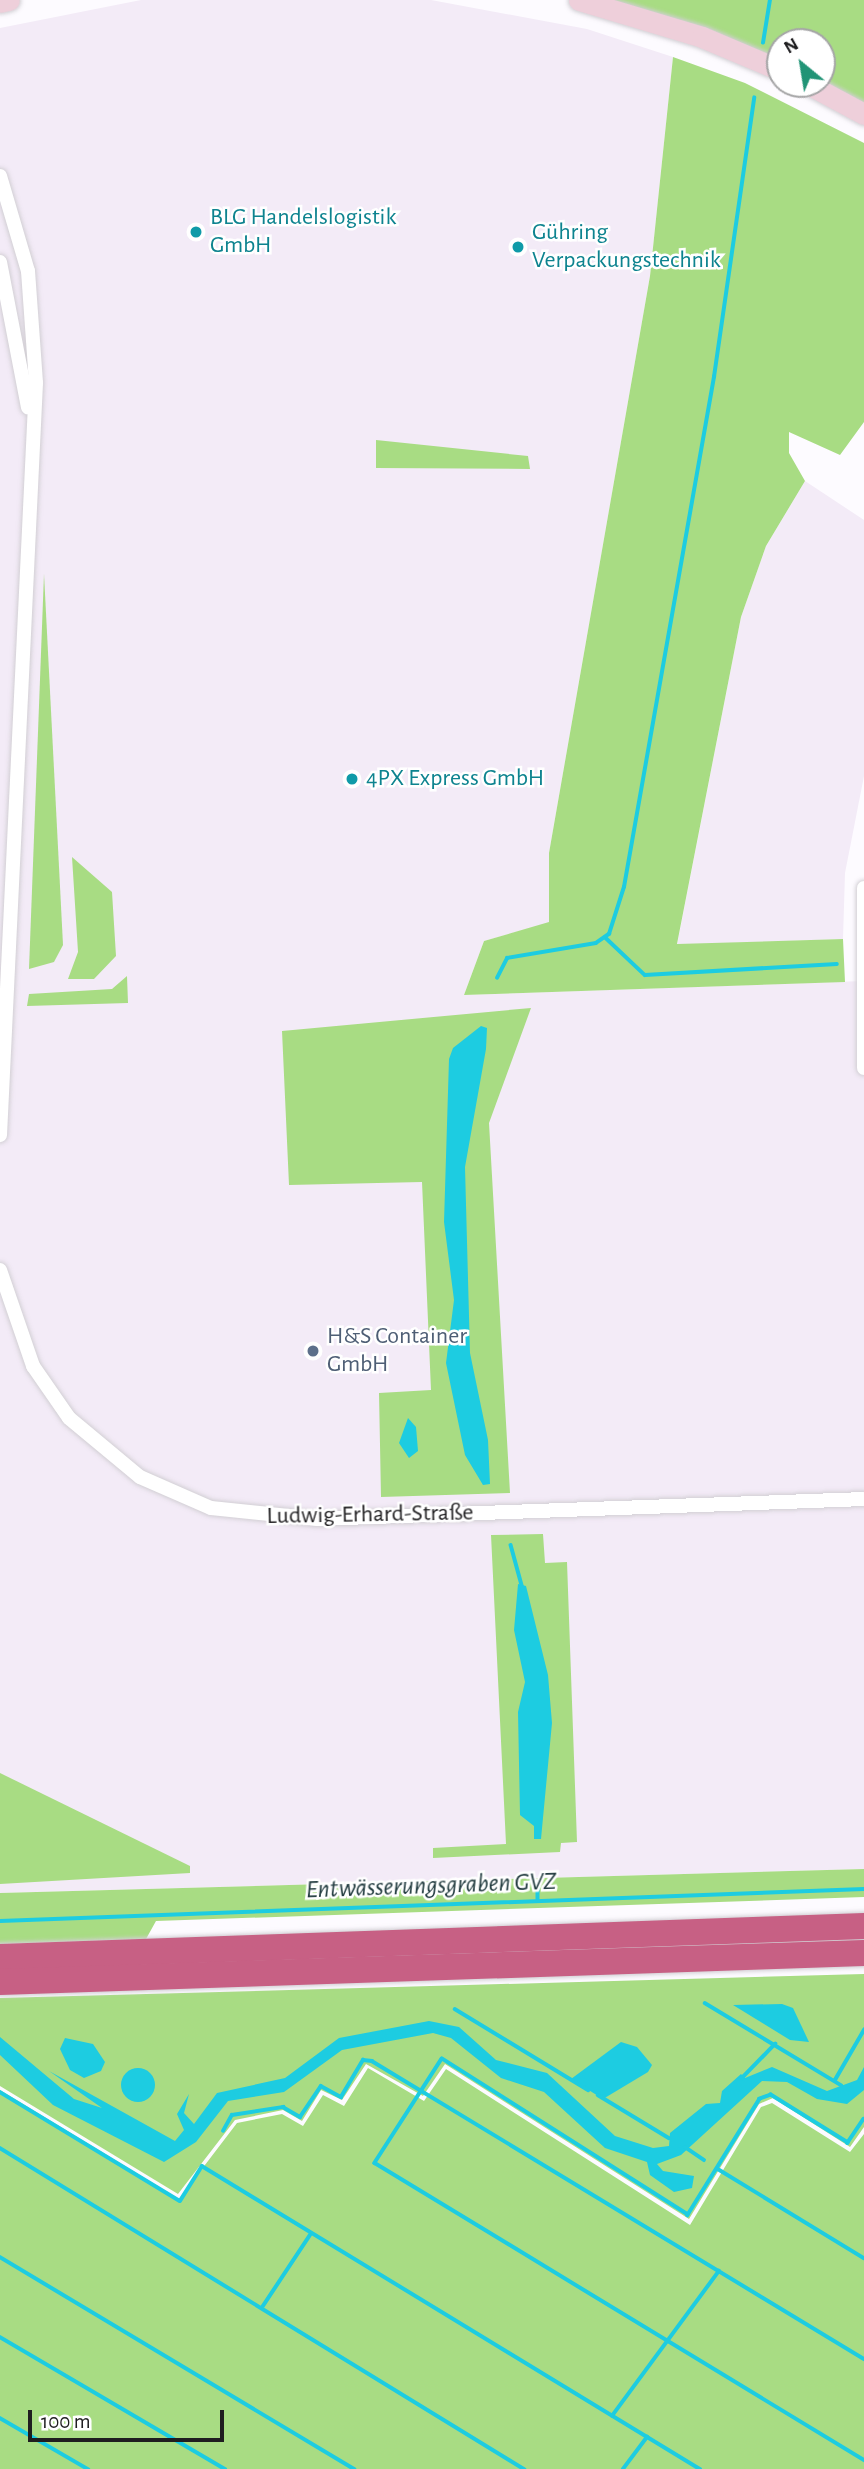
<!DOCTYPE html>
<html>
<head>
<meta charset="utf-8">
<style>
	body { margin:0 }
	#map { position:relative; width:864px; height:2469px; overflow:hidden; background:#fdfbff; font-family:"Alegreya Sans",sans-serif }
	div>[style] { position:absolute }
	.built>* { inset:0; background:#f3ebf7 }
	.green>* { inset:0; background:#a8dc83 }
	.water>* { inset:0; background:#1dcce1 }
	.round { border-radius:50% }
	.stream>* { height:3.5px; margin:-1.75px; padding:0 1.75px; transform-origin:1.75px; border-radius:1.75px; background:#1dcce1 }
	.roads { filter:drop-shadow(0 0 2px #d2cfd4) drop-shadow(0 0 2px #d2cfd4) }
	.street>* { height:14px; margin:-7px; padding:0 7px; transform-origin:7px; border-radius:7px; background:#fff }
	.secondary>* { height:21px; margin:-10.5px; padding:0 10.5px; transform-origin:10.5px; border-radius:10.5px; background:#eecfda }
	.highway>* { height:26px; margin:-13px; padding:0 13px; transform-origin:13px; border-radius:13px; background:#c76084 }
	.dots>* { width:19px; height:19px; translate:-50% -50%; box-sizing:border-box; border:4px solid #fff; border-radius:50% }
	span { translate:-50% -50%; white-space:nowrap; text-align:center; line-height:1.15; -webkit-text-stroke:5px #fff; paint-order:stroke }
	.culture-label { font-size:24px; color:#0d838f }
	.left { translate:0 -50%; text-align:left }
	.service-label { font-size:24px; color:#4e5e75 }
	.street-label { font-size:24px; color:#1f1e20 }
	.water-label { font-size:26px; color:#233c40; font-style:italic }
	.north { position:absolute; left:766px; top:28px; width:70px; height:70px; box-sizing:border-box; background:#fff; border:2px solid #a5a5a6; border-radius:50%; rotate:330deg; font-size:19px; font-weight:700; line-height:28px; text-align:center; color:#1f1e20 }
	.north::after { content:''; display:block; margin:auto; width:24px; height:32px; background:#219476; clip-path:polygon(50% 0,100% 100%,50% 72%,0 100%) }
	.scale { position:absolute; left:28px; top:2410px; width:196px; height:32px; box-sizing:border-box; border:4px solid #1f1e20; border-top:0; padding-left:9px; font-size:21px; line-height:24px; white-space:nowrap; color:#1f1e20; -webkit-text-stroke:5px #fff; paint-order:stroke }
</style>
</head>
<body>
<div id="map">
	<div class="built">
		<div style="clip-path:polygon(141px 0,431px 0,587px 29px,673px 57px,650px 276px,549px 853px,549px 923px,484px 941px,464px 995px,864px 981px,864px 1869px,0 1893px,0 28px)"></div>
		<div style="clip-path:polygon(805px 481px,864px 520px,864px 776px,845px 873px,843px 939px,677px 945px,741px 617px,766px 546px)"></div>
	</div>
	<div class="green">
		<div style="clip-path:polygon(607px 0,864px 0,864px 105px,822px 83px,822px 42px,780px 42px,780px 62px)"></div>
		<div style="clip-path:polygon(673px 57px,745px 83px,864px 143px,864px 422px,840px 455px,789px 432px,789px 453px,805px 481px,766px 546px,741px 617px,677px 944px,843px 939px,845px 982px,464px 995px,484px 941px,549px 922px,549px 853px,650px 276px)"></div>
		<div style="clip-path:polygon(376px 440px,528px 456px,530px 469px,376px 468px)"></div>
		<div style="clip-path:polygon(44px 574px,63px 945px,54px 962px,29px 969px)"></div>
		<div style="clip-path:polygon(72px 857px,112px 892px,116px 956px,94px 979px,68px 979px,78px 952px)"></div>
		<div style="clip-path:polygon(127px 976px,128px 1003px,27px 1006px,29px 994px,112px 989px)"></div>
		<div style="clip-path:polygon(531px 1008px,489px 1123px,510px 1493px,381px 1497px,379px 1393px,431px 1390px,422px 1182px,289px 1185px,282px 1031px)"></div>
		<div style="clip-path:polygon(543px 1534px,545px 1563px,567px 1562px,577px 1842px,561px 1843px,560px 1852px,433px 1858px,433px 1848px,506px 1844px,491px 1535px)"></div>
		<div style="clip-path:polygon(0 1773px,190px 1866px,190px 1873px,0 1884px)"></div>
		<div style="clip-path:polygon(864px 1869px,864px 1897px,156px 1921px,146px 1939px,0 1944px,0 1893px)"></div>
		<div style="clip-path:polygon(864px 1974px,864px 2127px,850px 2147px,773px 2098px,759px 2104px,689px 2219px,445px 2064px,423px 2096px,366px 2064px,342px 2100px,321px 2090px,302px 2121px,283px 2110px,235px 2120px,178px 2194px,0 2086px,0 1998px)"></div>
		<div style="clip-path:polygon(368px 2068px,424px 2101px,446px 2069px,690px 2225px,761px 2107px,772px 2103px,850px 2152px,864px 2134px,864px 2469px,0 2469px,0 2090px,179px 2199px,237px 2123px,282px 2114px,303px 2126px,323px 2095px,344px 2106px)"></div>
	</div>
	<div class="water">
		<div style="clip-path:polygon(481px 1026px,487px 1028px,486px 1049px,465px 1167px,470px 1353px,488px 1440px,490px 1484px,483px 1485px,465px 1455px,446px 1363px,454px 1300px,444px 1222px,449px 1059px,453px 1048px)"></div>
		<div style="clip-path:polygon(408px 1418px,416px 1427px,418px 1451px,409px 1458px,399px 1443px)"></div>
		<div style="clip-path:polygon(518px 1584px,526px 1586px,548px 1675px,552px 1723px,541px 1839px,534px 1839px,534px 1826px,520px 1815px,518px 1712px,525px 1682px,514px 1630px)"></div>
		<div style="clip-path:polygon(782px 2004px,793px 2008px,809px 2042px,790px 2040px,733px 2005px)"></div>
		<div style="clip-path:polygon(429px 2021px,459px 2027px,496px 2060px,547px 2073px,615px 2136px,653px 2148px,669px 2146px,670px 2133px,706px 2104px,720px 2103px,722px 2091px,741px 2074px,745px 2078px,772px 2067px,827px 2091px,857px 2080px,864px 2067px,864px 2090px,847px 2104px,817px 2099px,787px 2082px,762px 2081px,681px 2155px,657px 2164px,663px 2171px,694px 2176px,692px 2188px,674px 2192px,650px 2175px,647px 2162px,605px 2148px,544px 2092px,501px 2078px,451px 2038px,433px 2033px,342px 2050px,284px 2092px,228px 2101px,196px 2142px,164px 2162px,53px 2105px,0 2055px,0 2037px,74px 2099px,102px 2108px,49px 2071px,175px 2141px,184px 2130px,177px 2114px,189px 2094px,184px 2113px,194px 2124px,217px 2093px,285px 2078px,339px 2038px)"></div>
		<div style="clip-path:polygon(65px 2038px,93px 2044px,105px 2062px,101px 2071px,84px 2078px,70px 2070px,60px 2049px)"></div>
		<div style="clip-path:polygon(621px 2042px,637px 2047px,652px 2065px,648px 2072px,603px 2099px,571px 2079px)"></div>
		<div class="round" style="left:121px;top:2068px;width:34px;height:34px"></div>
	</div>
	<div class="stream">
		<div style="left:763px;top:43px;width:44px;rotate:-80.8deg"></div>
		<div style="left:605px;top:937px;width:55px;rotate:43.5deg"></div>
		<div style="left:645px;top:975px;width:192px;rotate:-3.3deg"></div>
		<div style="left:497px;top:978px;width:22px;rotate:-63deg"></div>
		<div style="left:507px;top:958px;width:90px;rotate:-9.6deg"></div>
		<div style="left:596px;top:943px;width:16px;rotate:-35deg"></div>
		<div style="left:609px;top:934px;width:49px;rotate:-72.3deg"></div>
		<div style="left:624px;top:887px;width:518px;rotate:-79.99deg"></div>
		<div style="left:714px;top:377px;width:282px;rotate:-81.8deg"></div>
		<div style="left:511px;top:1545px;width:46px;rotate:74.7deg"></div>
		<div style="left:538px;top:1888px;width:12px;rotate:90deg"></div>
		<div style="left:0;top:1921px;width:865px;rotate:-2.12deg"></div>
		<div style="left:705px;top:2003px;width:159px;rotate:31.1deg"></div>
		<div style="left:455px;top:2009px;width:156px;rotate:31.3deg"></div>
		<div style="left:741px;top:2079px;width:49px;rotate:-45.8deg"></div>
		<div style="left:835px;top:2080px;width:58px;rotate:-59.9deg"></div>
		<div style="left:0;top:2092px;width:210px;rotate:31.2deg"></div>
		<div style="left:180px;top:2201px;width:41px;rotate:-57.8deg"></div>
		<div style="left:202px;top:2166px;width:583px;rotate:31.32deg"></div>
		<div style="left:598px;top:2095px;width:83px;rotate:31.2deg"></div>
		<div style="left:864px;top:2119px;width:29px;rotate:124deg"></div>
		<div style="left:848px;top:2143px;width:91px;rotate:-148.1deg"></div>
		<div style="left:771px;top:2095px;width:12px;rotate:160deg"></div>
		<div style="left:760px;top:2099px;width:137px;rotate:121.8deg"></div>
		<div style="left:688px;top:2215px;width:291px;rotate:-147.6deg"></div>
		<div style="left:442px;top:2059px;width:124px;rotate:122.8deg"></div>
		<div style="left:375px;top:2163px;width:572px;rotate:31.27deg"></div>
		<div style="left:223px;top:2131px;width:18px;rotate:-61deg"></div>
		<div style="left:232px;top:2115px;width:52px;rotate:-8.9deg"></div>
		<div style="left:283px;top:2107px;width:20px;rotate:30deg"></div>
		<div style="left:300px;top:2117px;width:37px;rotate:-56deg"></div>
		<div style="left:321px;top:2086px;width:23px;rotate:29deg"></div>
		<div style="left:341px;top:2097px;width:43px;rotate:-59.3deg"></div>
		<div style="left:363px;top:2060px;width:9px;rotate:6deg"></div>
		<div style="left:372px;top:2061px;width:575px;rotate:31.2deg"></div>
		<div style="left:685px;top:2147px;width:23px;rotate:34deg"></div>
		<div style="left:0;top:2148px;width:615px;rotate:31.49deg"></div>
		<div style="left:718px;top:2169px;width:171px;rotate:31.4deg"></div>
		<div style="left:0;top:2257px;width:413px;rotate:30.9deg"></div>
		<div style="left:263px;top:2306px;width:85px;rotate:-56.5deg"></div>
		<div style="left:0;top:2337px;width:261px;rotate:30.4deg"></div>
		<div style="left:612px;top:2416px;width:180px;rotate:-53.6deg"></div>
		<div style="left:0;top:2418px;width:102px;rotate:30.1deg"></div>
		<div style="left:623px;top:2469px;width:40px;rotate:-53deg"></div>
	</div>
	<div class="roads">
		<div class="street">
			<div style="left:0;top:176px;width:99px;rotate:73.6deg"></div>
			<div style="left:28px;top:271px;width:112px;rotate:85.9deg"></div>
			<div style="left:36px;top:383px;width:753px;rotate:92.74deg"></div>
			<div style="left:0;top:262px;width:148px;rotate:79.1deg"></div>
			<div style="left:864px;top:888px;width:180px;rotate:90deg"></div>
			<div style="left:0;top:1270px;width:102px;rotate:71deg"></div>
			<div style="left:33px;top:1366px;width:63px;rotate:55.3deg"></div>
			<div style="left:69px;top:1418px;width:92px;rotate:39.7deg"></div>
			<div style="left:140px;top:1477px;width:77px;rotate:23.6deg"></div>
			<div style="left:211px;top:1508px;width:107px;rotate:5.9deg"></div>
			<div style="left:317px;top:1519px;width:547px;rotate:-2.09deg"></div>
		</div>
		<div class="secondary">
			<div style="left:579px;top:0;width:128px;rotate:16.7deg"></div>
			<div style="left:702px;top:37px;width:85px;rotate:22.9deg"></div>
			<div style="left:0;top:2px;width:9px;rotate:-13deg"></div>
			<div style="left:808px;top:84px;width:64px;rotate:28.2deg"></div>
		</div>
		<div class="highway">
			<div style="left:0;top:1957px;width:865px;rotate:-2.05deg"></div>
			<div style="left:0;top:1982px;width:864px;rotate:-1.92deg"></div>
		</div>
	</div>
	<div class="dots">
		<div style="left:196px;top:232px;background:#0f9aa8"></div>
		<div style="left:518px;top:247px;background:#0f9aa8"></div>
		<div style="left:352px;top:779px;background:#0f9aa8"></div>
		<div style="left:313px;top:1351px;background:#5c6f8a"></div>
	</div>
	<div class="culture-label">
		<span class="left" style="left:210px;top:232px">BLG Handelslogistik<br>GmbH</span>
		<span class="left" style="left:532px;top:247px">Gühring<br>Verpackungstechnik</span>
		<span class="left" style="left:366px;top:779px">4PX Express GmbH</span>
	</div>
	<div class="service-label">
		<span class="left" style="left:327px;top:1351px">H&amp;S Container<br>GmbH</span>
	</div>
	<div class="street-label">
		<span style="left:370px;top:1515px;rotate:-1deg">Ludwig-Erhard-Straße</span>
	</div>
	<div class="water-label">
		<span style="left:431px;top:1886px;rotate:-2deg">Entwässerungsgraben GVZ</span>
	</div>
	<div class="north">N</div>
	<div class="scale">100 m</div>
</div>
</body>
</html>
